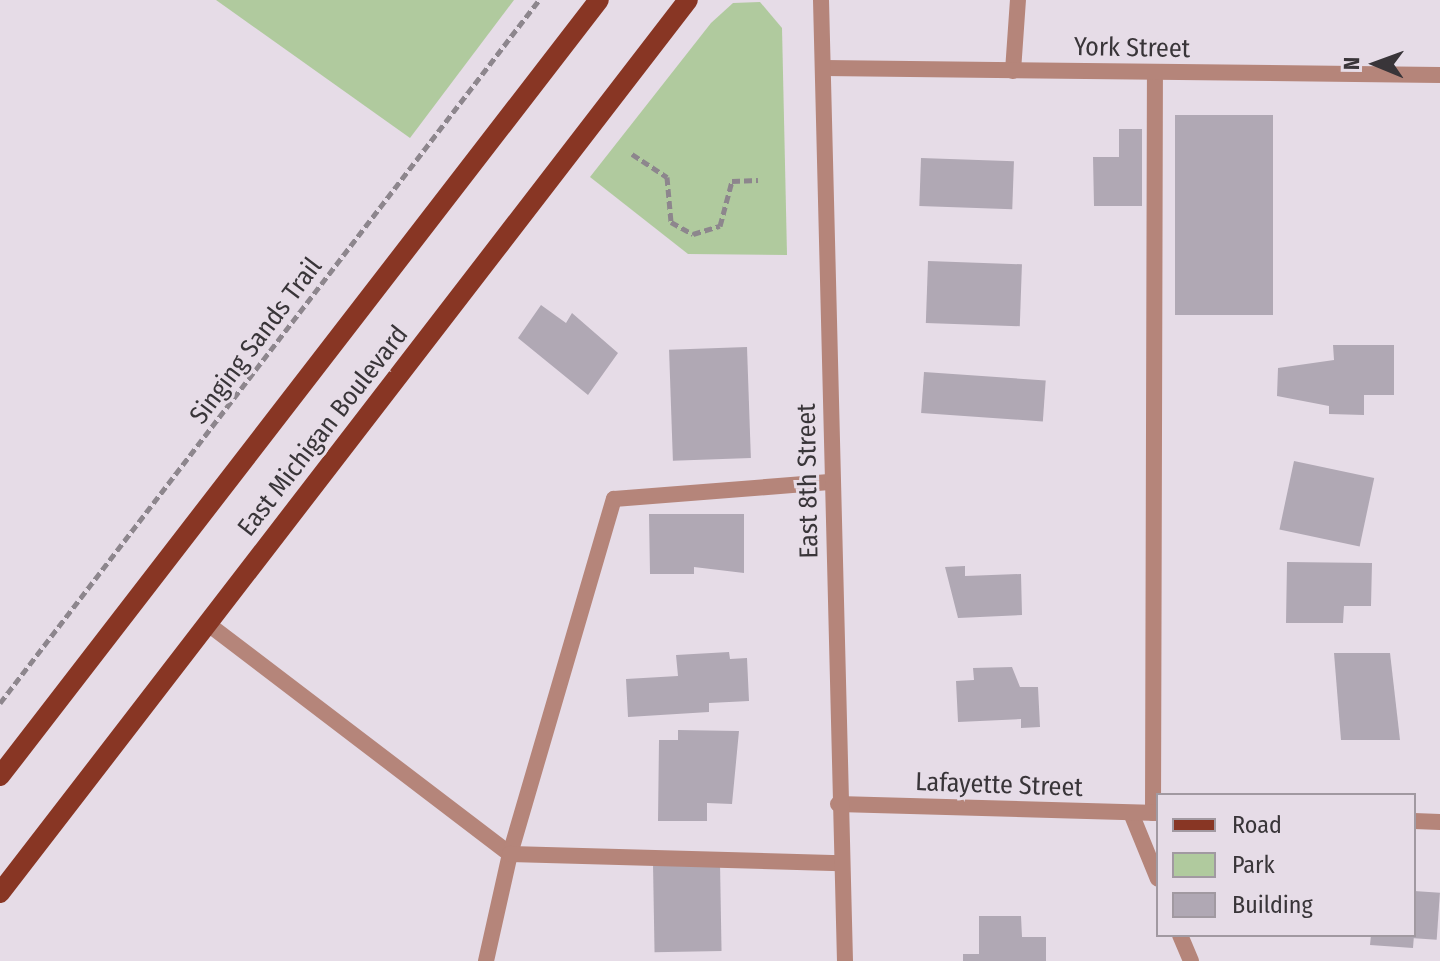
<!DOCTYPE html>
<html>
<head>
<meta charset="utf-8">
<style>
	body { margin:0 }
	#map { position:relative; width:1440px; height:961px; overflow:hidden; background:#e6dce7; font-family:"Fira Sans Condensed",sans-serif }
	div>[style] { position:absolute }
	.green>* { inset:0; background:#b0ca9e }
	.building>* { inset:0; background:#b0a8b4; transform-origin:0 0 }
	.path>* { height:5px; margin-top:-2.5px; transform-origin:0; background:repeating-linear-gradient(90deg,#8d868d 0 8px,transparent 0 12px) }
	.service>* { height:16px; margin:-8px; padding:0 8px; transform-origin:8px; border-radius:8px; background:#b5857a }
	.minor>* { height:16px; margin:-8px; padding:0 8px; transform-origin:8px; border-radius:8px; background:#b5857a }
	.tertiary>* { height:16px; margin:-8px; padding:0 8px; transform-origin:8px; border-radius:8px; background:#b5857a }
	.primary>* { height:20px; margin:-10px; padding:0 10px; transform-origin:10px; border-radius:10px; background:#883624 }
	span { translate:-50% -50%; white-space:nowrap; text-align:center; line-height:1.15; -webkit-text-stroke:6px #e6dce7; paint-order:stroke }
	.street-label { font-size:26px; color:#393539 }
	.legend { position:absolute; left:1156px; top:793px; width:260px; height:144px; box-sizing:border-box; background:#e6dce7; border:2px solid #a199a1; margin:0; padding:10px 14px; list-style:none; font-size:24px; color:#393539 }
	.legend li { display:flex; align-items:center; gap:16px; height:40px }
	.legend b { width:40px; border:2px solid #a199a1 }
	.north { position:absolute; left:1336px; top:24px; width:80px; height:80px; -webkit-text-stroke:6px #e6dce7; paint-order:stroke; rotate:271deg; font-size:22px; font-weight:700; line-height:32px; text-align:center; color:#393539 }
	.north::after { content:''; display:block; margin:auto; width:28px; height:36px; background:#393539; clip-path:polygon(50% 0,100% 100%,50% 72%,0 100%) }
</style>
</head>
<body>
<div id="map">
	<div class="green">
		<div style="clip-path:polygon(216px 0,514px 0,410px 138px)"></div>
		<div style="clip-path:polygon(760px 2px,782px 28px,787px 255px,688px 254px,590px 177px,711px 23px,733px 3px)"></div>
	</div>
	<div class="building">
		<div style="left:1175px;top:115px;width:98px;height:200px"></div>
		<div style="clip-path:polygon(1119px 129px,1142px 129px,1142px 206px,1094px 206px,1093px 157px,1119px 157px)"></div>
		<div style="left:921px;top:158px;width:93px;height:48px;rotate:2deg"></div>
		<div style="left:928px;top:261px;width:94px;height:62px;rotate:2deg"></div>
		<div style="clip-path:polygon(541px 305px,566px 323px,572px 313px,618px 353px,588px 395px,518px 338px)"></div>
		<div style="clip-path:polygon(1333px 345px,1394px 345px,1394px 395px,1364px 395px,1364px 415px,1329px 414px,1329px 406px,1277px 396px,1278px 368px,1334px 360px)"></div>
		<div style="left:747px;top:347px;width:111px;height:78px;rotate:88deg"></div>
		<div style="left:924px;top:372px;width:122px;height:41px;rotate:4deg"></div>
		<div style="left:1294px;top:461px;width:82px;height:70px;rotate:12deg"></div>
		<div style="clip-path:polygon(649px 514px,744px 514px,744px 573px,694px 567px,694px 574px,650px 574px)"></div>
		<div style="clip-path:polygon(1287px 562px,1372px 563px,1371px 606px,1344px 606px,1343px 623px,1286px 623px)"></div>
		<div style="clip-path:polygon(965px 566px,965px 576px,1021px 574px,1022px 615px,958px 618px,945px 567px)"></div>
		<div style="clip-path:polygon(729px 652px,730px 659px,747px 658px,749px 701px,709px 703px,709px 712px,628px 717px,626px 679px,678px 676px,676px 655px)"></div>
		<div style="clip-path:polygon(1334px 653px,1390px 653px,1400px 740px,1341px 740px)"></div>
		<div style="clip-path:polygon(1012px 667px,1020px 687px,1038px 687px,1040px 727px,1021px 728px,1021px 719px,958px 722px,956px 681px,974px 680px,973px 668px)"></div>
		<div style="clip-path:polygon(678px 730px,739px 731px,732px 804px,707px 803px,707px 821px,658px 821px,659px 740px,678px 740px)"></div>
		<div style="left:720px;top:863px;width:88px;height:67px;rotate:89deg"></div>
		<div style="left:1414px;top:891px;width:26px;height:47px;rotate:4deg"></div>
		<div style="clip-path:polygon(979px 916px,1021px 916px,1022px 937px,1046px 937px,1046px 961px,963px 961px,963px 954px,979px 954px)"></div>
		<div style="clip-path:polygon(1371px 935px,1414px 935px,1413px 948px,1370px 945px)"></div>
	</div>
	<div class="path">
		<div style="left:632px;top:154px;width:42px;rotate:33.3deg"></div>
		<div style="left:667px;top:177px;width:45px;rotate:84.9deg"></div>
		<div style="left:671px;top:222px;width:25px;rotate:29deg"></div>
		<div style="left:693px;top:234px;width:28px;rotate:-17deg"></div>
		<div style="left:720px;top:226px;width:47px;rotate:-75.1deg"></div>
		<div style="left:732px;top:181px;width:26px;rotate:-2deg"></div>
		<div style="left:0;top:703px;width:886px;rotate:-52.52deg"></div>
	</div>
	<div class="service">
		<div style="left:1013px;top:71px;width:71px;rotate:-86deg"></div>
		<div style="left:208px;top:624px;width:380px;rotate:37.3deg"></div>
		<div style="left:510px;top:854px;width:370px;rotate:-73.7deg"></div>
		<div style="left:614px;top:499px;width:219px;rotate:-4.5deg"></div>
		<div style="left:1131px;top:813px;width:71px;rotate:67.8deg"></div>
		<div style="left:1153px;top:813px;width:741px;rotate:-89.85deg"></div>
		<div style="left:1180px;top:935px;width:28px;rotate:67deg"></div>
		<div style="left:486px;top:961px;width:110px;rotate:-77.4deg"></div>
		<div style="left:510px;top:854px;width:331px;rotate:1.6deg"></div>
	</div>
	<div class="minor">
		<div style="left:824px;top:68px;width:616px;rotate:0.65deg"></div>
		<div style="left:838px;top:804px;width:320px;rotate:1.6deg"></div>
		<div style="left:1414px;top:821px;width:26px;rotate:2deg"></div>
	</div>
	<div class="tertiary">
		<div style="left:821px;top:0;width:961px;rotate:88.57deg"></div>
	</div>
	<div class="primary">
		<div style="left:0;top:776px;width:980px;rotate:-52.34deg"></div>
		<div style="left:0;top:893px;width:1127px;rotate:-52.39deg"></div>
	</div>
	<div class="street-label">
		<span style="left:1132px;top:48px;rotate:1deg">York Street</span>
		<span style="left:256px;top:341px;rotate:-53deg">Singing Sands Trail</span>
		<span style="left:323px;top:431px;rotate:-52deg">East Michigan Boulevard</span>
		<span style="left:808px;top:481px;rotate:-91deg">East 8th Street</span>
		<span style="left:999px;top:785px;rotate:2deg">Lafayette Street</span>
	</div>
	<ul class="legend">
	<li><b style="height:10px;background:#883624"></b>Road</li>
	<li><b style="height:22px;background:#b0ca9e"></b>Park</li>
	<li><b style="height:22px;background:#b0a8b4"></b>Building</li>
	</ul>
	<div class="north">N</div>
</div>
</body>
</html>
